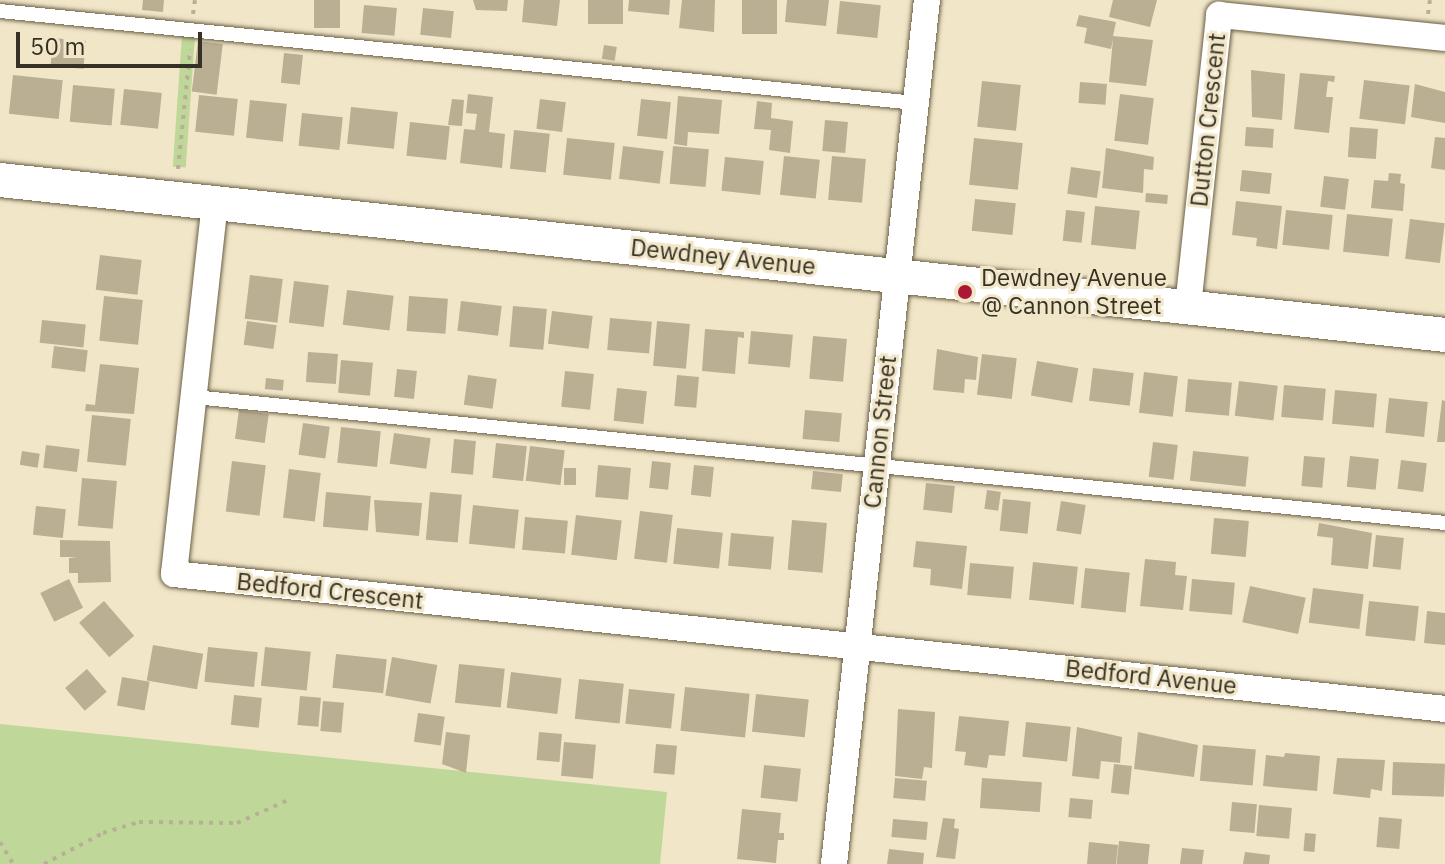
<!DOCTYPE html>
<html>
<head>
<meta charset="utf-8">
<style>
	body { margin:0 }
	#map { position:relative; width:1445px; height:864px; overflow:hidden; background:#f1e6c8; font-family:"IBM Plex Sans",sans-serif }
	div>[style] { position:absolute }
	.green>* { inset:0; background:#bfd899; transform-origin:0 0 }
	.building>* { inset:0; background:#baaf92; transform-origin:0 0 }
	.path>* { height:4px; margin-top:-2px; transform-origin:0; background:repeating-linear-gradient(90deg,#b8af97 0 4px,transparent 0 10px) }
	.roads { filter:drop-shadow(0 0 2px #6a5f45) drop-shadow(0 0 2px #6a5f45) }
	.service>* { height:14px; margin:-7px; padding:0 7px; transform-origin:7px; border-radius:7px; background:#fff }
	.minor>* { height:26px; margin:-13px; padding:0 13px; transform-origin:13px; border-radius:13px; background:#fff }
	.tertiary>* { height:34px; margin:-17px; padding:0 17px; transform-origin:17px; border-radius:17px; background:#fff }
	.dots>* { width:22px; height:22px; translate:-50% -50%; box-sizing:border-box; border:4px solid #f1e6c8; border-radius:50% }
	span { translate:-50% -50%; white-space:nowrap; text-align:center; line-height:1.15; -webkit-text-stroke:6px #f1e6c8; paint-order:stroke }
	.street-label { font-size:24px; color:#353125 }
	.poi-label { font-size:24px; color:#353125 }
	.left { translate:0 -50%; text-align:left }
	.scale { position:absolute; left:16px; top:32px; width:186px; height:36px; box-sizing:border-box; border:4px solid #353125; border-top:0; padding-left:10px; font-size:24px; line-height:28px; white-space:nowrap; color:#353125; -webkit-text-stroke:6px #f1e6c8; paint-order:stroke }
</style>
</head>
<body>
<div id="map">
	<div class="green">
		<div style="left:182px;top:35px;width:13px;height:132px;rotate:4deg"></div>
		<div style="clip-path:polygon(0 724px,667px 792px,660px 864px,0 864px)"></div>
	</div>
	<div class="building">
		<div style="clip-path:polygon(143px 0,164px 0,163px 12px,142px 10px)"></div>
		<div style="left:314px;top:0;width:26px;height:28px"></div>
		<div style="clip-path:polygon(473px 0,508px 0,507px 11px,476px 10px)"></div>
		<div style="clip-path:polygon(524px 0,560px 0,557px 26px,522px 22px)"></div>
		<div style="left:588px;top:0;width:35px;height:24px"></div>
		<div style="clip-path:polygon(629px 0,670px 0,669px 15px,628px 11px)"></div>
		<div style="clip-path:polygon(682px 0,715px 0,714px 32px,679px 28px)"></div>
		<div style="left:742px;top:0;width:35px;height:34px"></div>
		<div style="clip-path:polygon(787px 0,829px 0,826px 26px,785px 22px)"></div>
		<div style="clip-path:polygon(1113px 0,1157px 0,1150px 27px,1109px 17px)"></div>
		<div style="left:840px;top:1px;width:41px;height:33px;rotate:6deg"></div>
		<div style="left:364px;top:5px;width:33px;height:28px;rotate:5deg"></div>
		<div style="left:423px;top:8px;width:31px;height:27px;rotate:6deg"></div>
		<div style="clip-path:polygon(1079px 15px,1116px 22px,1113px 36px,1153px 40px,1146px 86px,1109px 82px,1113px 39px,1111px 49px,1084px 43px,1087px 28px,1076px 26px)"></div>
		<div style="left:53px;top:38px;width:33px;height:28px;rotate:5deg"></div>
		<div style="left:198px;top:41px;width:25px;height:51px;rotate:7deg"></div>
		<div style="left:604px;top:45px;width:13px;height:14px;rotate:9deg"></div>
		<div style="left:284px;top:53px;width:19px;height:30px;rotate:6deg"></div>
		<div style="clip-path:polygon(1251px 70px,1285px 74px,1282px 120px,1252px 117px)"></div>
		<div style="clip-path:polygon(1300px 73px,1335px 76px,1334px 82px,1328px 81px,1326px 97px,1333px 97px,1329px 133px,1294px 129px)"></div>
		<div style="left:13px;top:75px;width:50px;height:39px;rotate:6deg"></div>
		<div style="left:1364px;top:80px;width:46px;height:39px;rotate:7deg"></div>
		<div style="left:982px;top:81px;width:39px;height:46px;rotate:6deg"></div>
		<div style="left:1080px;top:82px;width:27px;height:21px;rotate:4deg"></div>
		<div style="clip-path:polygon(1415px 84px,1445px 92px,1445px 123px,1411px 117px)"></div>
		<div style="left:73px;top:85px;width:42px;height:37px;rotate:5deg"></div>
		<div style="left:124px;top:89px;width:38px;height:36px;rotate:6deg"></div>
		<div style="clip-path:polygon(468px 94px,493px 97px,489px 132px,505px 134px,502px 168px,460px 163px,464px 129px,475px 130px,477px 114px,466px 113px)"></div>
		<div style="left:1120px;top:94px;width:34px;height:47px;rotate:7deg"></div>
		<div style="left:199px;top:95px;width:39px;height:37px;rotate:6deg"></div>
		<div style="clip-path:polygon(678px 96px,722px 100px,719px 134px,688px 132px,687px 146px,674px 144px)"></div>
		<div style="clip-path:polygon(452px 99px,464px 100px,462px 126px,448px 125px)"></div>
		<div style="left:540px;top:99px;width:26px;height:30px;rotate:7deg"></div>
		<div style="left:641px;top:99px;width:30px;height:37px;rotate:6deg"></div>
		<div style="left:250px;top:100px;width:37px;height:38px;rotate:6deg"></div>
		<div style="clip-path:polygon(757px 101px,772px 103px,771px 118px,793px 121px,790px 153px,769px 150px,771px 130px,754px 129px)"></div>
		<div style="left:351px;top:107px;width:47px;height:37px;rotate:6deg"></div>
		<div style="left:302px;top:113px;width:41px;height:33px;rotate:6deg"></div>
		<div style="left:825px;top:120px;width:23px;height:31px;rotate:5deg"></div>
		<div style="left:410px;top:122px;width:40px;height:34px;rotate:6deg"></div>
		<div style="left:1246px;top:127px;width:28px;height:19px;rotate:4deg"></div>
		<div style="left:1350px;top:127px;width:28px;height:30px;rotate:4deg"></div>
		<div style="left:514px;top:130px;width:36px;height:39px;rotate:6deg"></div>
		<div style="clip-path:polygon(1435px 137px,1445px 138px,1445px 170px,1431px 168px)"></div>
		<div style="left:567px;top:138px;width:48px;height:37px;rotate:6deg"></div>
		<div style="left:974px;top:138px;width:49px;height:47px;rotate:6deg"></div>
		<div style="left:623px;top:146px;width:41px;height:33px;rotate:7deg"></div>
		<div style="left:673px;top:146px;width:36px;height:38px;rotate:5deg"></div>
		<div style="clip-path:polygon(1106px 148px,1154px 157px,1153px 170px,1144px 169px,1143px 193px,1102px 188px)"></div>
		<div style="left:784px;top:156px;width:36px;height:39px;rotate:6deg"></div>
		<div style="left:832px;top:156px;width:34px;height:44px;rotate:5deg"></div>
		<div style="left:725px;top:157px;width:39px;height:34px;rotate:6deg"></div>
		<div style="left:1071px;top:167px;width:30px;height:27px;rotate:8deg"></div>
		<div style="left:1242px;top:170px;width:30px;height:21px;rotate:6deg"></div>
		<div style="clip-path:polygon(1389px 173px,1401px 174px,1400px 183px,1405px 184px,1403px 211px,1371px 208px,1374px 180px,1388px 181px)"></div>
		<div style="left:1324px;top:176px;width:25px;height:31px;rotate:7deg"></div>
		<div style="left:1146px;top:193px;width:22px;height:9px;rotate:5deg"></div>
		<div style="left:975px;top:199px;width:41px;height:32px;rotate:6deg"></div>
		<div style="clip-path:polygon(1236px 201px,1282px 206px,1277px 249px,1256px 246px,1257px 238px,1232px 235px)"></div>
		<div style="left:1095px;top:206px;width:45px;height:39px;rotate:6deg"></div>
		<div style="left:1066px;top:210px;width:19px;height:31px;rotate:6deg"></div>
		<div style="left:1286px;top:210px;width:47px;height:35px;rotate:6deg"></div>
		<div style="left:1347px;top:214px;width:46px;height:38px;rotate:6deg"></div>
		<div style="left:1410px;top:219px;width:35px;height:40px;rotate:7deg"></div>
		<div style="left:100px;top:255px;width:42px;height:35px;rotate:7deg"></div>
		<div style="left:250px;top:275px;width:33px;height:44px;rotate:7deg"></div>
		<div style="left:294px;top:281px;width:35px;height:42px;rotate:7deg"></div>
		<div style="left:347px;top:290px;width:47px;height:35px;rotate:7deg"></div>
		<div style="left:104px;top:296px;width:39px;height:45px;rotate:6deg"></div>
		<div style="left:409px;top:296px;width:39px;height:35px;rotate:4deg"></div>
		<div style="left:461px;top:301px;width:41px;height:30px;rotate:7deg"></div>
		<div style="left:513px;top:306px;width:34px;height:41px;rotate:5deg"></div>
		<div style="left:552px;top:311px;width:41px;height:33px;rotate:7deg"></div>
		<div style="left:610px;top:318px;width:42px;height:32px;rotate:5deg"></div>
		<div style="left:42px;top:320px;width:44px;height:23px;rotate:6deg"></div>
		<div style="left:247px;top:321px;width:30px;height:24px;rotate:8deg"></div>
		<div style="left:657px;top:321px;width:33px;height:45px;rotate:5deg"></div>
		<div style="clip-path:polygon(705px 329px,744px 332px,744px 338px,738px 337px,735px 374px,702px 371px)"></div>
		<div style="left:751px;top:331px;width:42px;height:33px;rotate:5deg"></div>
		<div style="left:813px;top:336px;width:34px;height:43px;rotate:5deg"></div>
		<div style="left:54px;top:346px;width:34px;height:22px;rotate:7deg"></div>
		<div style="clip-path:polygon(937px 349px,978px 357px,976px 380px,965px 379px,964px 393px,933px 390px)"></div>
		<div style="left:308px;top:352px;width:30px;height:30px;rotate:4deg"></div>
		<div style="left:982px;top:354px;width:35px;height:41px;rotate:7deg"></div>
		<div style="left:341px;top:360px;width:32px;height:33px;rotate:5deg"></div>
		<div style="left:1037px;top:361px;width:42px;height:35px;rotate:10deg"></div>
		<div style="clip-path:polygon(100px 364px,139px 368px,134px 414px,85px 411px,86px 404px,95px 405px)"></div>
		<div style="left:1093px;top:368px;width:41px;height:33px;rotate:7deg"></div>
		<div style="left:397px;top:369px;width:20px;height:28px;rotate:6deg"></div>
		<div style="left:565px;top:371px;width:29px;height:36px;rotate:6deg"></div>
		<div style="left:1144px;top:372px;width:34px;height:41px;rotate:7deg"></div>
		<div style="left:468px;top:375px;width:29px;height:30px;rotate:8deg"></div>
		<div style="left:677px;top:375px;width:22px;height:31px;rotate:5deg"></div>
		<div style="left:266px;top:378px;width:18px;height:11px;rotate:6deg"></div>
		<div style="left:1188px;top:379px;width:44px;height:33px;rotate:5deg"></div>
		<div style="left:1239px;top:381px;width:39px;height:35px;rotate:7deg"></div>
		<div style="left:1284px;top:385px;width:42px;height:32px;rotate:5deg"></div>
		<div style="left:617px;top:388px;width:30px;height:33px;rotate:6deg"></div>
		<div style="left:1335px;top:390px;width:42px;height:34px;rotate:5deg"></div>
		<div style="left:1389px;top:398px;width:39px;height:35px;rotate:6deg"></div>
		<div style="clip-path:polygon(1442px 400px,1445px 401px,1445px 442px,1437px 442px)"></div>
		<div style="left:239px;top:410px;width:30px;height:29px;rotate:8deg"></div>
		<div style="left:805px;top:410px;width:37px;height:29px;rotate:5deg"></div>
		<div style="left:92px;top:415px;width:39px;height:47px;rotate:6deg"></div>
		<div style="left:303px;top:423px;width:27px;height:32px;rotate:8deg"></div>
		<div style="left:341px;top:427px;width:40px;height:36px;rotate:6deg"></div>
		<div style="left:394px;top:433px;width:37px;height:31px;rotate:8deg"></div>
		<div style="left:454px;top:439px;width:22px;height:34px;rotate:5deg"></div>
		<div style="left:1153px;top:442px;width:25px;height:35px;rotate:7deg"></div>
		<div style="left:496px;top:443px;width:31px;height:35px;rotate:6deg"></div>
		<div style="left:46px;top:445px;width:34px;height:23px;rotate:7deg"></div>
		<div style="left:530px;top:446px;width:35px;height:35px;rotate:7deg"></div>
		<div style="left:22px;top:451px;width:18px;height:14px;rotate:9deg"></div>
		<div style="left:1193px;top:451px;width:56px;height:30px;rotate:6deg"></div>
		<div style="left:1304px;top:456px;width:21px;height:30px;rotate:5deg"></div>
		<div style="left:1350px;top:456px;width:29px;height:31px;rotate:6deg"></div>
		<div style="left:1401px;top:460px;width:26px;height:29px;rotate:7deg"></div>
		<div style="left:232px;top:461px;width:34px;height:51px;rotate:7deg"></div>
		<div style="left:652px;top:461px;width:19px;height:27px;rotate:6deg"></div>
		<div style="left:598px;top:465px;width:33px;height:32px;rotate:5deg"></div>
		<div style="left:694px;top:465px;width:20px;height:30px;rotate:6deg"></div>
		<div style="left:564px;top:468px;width:12px;height:17px"></div>
		<div style="left:289px;top:469px;width:32px;height:49px;rotate:7deg"></div>
		<div style="left:813px;top:471px;width:30px;height:18px;rotate:6deg"></div>
		<div style="left:82px;top:478px;width:35px;height:48px;rotate:5deg"></div>
		<div style="left:926px;top:483px;width:29px;height:27px;rotate:6deg"></div>
		<div style="left:987px;top:490px;width:14px;height:19px;rotate:8deg"></div>
		<div style="left:326px;top:492px;width:45px;height:35px;rotate:5deg"></div>
		<div style="left:430px;top:492px;width:32px;height:48px;rotate:5deg"></div>
		<div style="left:1003px;top:499px;width:28px;height:32px;rotate:6deg"></div>
		<div style="clip-path:polygon(374px 500px,422px 503px,419px 536px,376px 532px)"></div>
		<div style="left:1061px;top:501px;width:25px;height:30px;rotate:9deg"></div>
		<div style="left:473px;top:505px;width:46px;height:39px;rotate:6deg"></div>
		<div style="left:36px;top:506px;width:30px;height:29px;rotate:6deg"></div>
		<div style="left:640px;top:511px;width:33px;height:48px;rotate:7deg"></div>
		<div style="left:576px;top:515px;width:46px;height:40px;rotate:7deg"></div>
		<div style="left:525px;top:517px;width:43px;height:33px;rotate:5deg"></div>
		<div style="left:1214px;top:518px;width:35px;height:36px;rotate:5deg"></div>
		<div style="left:792px;top:520px;width:35px;height:50px;rotate:5deg"></div>
		<div style="clip-path:polygon(1319px 523px,1372px 533px,1368px 569px,1331px 565px,1333px 538px,1317px 536px)"></div>
		<div style="left:677px;top:528px;width:46px;height:36px;rotate:6deg"></div>
		<div style="left:731px;top:533px;width:43px;height:33px;rotate:5deg"></div>
		<div style="left:1376px;top:535px;width:28px;height:32px;rotate:6deg"></div>
		<div style="clip-path:polygon(60px 540px,110px 541px,111px 582px,78px 583px,78px 573px,69px 573px,69px 558px,77px 557px,60px 557px)"></div>
		<div style="clip-path:polygon(916px 541px,967px 546px,962px 589px,930px 585px,931px 569px,913px 567px)"></div>
		<div style="clip-path:polygon(1145px 559px,1176px 562px,1175px 575px,1187px 576px,1183px 610px,1140px 606px)"></div>
		<div style="left:1033px;top:562px;width:45px;height:38px;rotate:6deg"></div>
		<div style="left:970px;top:563px;width:44px;height:32px;rotate:5deg"></div>
		<div style="left:1085px;top:568px;width:45px;height:40px;rotate:6deg"></div>
		<div style="left:69px;top:579px;width:32px;height:32px;rotate:64deg"></div>
		<div style="left:1192px;top:579px;width:43px;height:32px;rotate:5deg"></div>
		<div style="left:1250px;top:586px;width:57px;height:37px;rotate:12deg"></div>
		<div style="left:1313px;top:588px;width:51px;height:35px;rotate:7deg"></div>
		<div style="left:104px;top:601px;width:46px;height:33px;rotate:49deg"></div>
		<div style="left:1369px;top:601px;width:50px;height:35px;rotate:6deg"></div>
		<div style="clip-path:polygon(1427px 611px,1445px 613px,1445px 645px,1424px 643px)"></div>
		<div style="left:153px;top:645px;width:51px;height:36px;rotate:10deg"></div>
		<div style="left:208px;top:647px;width:50px;height:35px;rotate:6deg"></div>
		<div style="left:265px;top:647px;width:46px;height:39px;rotate:6deg"></div>
		<div style="left:336px;top:654px;width:51px;height:34px;rotate:6deg"></div>
		<div style="left:392px;top:657px;width:46px;height:39px;rotate:10deg"></div>
		<div style="left:459px;top:664px;width:46px;height:39px;rotate:6deg"></div>
		<div style="left:87px;top:669px;width:30px;height:29px;rotate:49deg"></div>
		<div style="left:511px;top:672px;width:51px;height:36px;rotate:7deg"></div>
		<div style="left:122px;top:677px;width:28px;height:29px;rotate:10deg"></div>
		<div style="left:579px;top:679px;width:45px;height:40px;rotate:6deg"></div>
		<div style="left:685px;top:687px;width:65px;height:44px;rotate:6deg"></div>
		<div style="left:629px;top:689px;width:46px;height:35px;rotate:6deg"></div>
		<div style="left:756px;top:694px;width:53px;height:38px;rotate:6deg"></div>
		<div style="left:234px;top:695px;width:28px;height:30px;rotate:6deg"></div>
		<div style="left:300px;top:696px;width:21px;height:29px;rotate:5deg"></div>
		<div style="left:323px;top:701px;width:21px;height:30px;rotate:5deg"></div>
		<div style="clip-path:polygon(898px 709px,935px 712px,932px 768px,924px 767px,922px 779px,895px 776px)"></div>
		<div style="left:418px;top:713px;width:27px;height:29px;rotate:8deg"></div>
		<div style="clip-path:polygon(959px 716px,1009px 721px,1005px 756px,989px 755px,987px 768px,964px 765px,966px 752px,955px 751px)"></div>
		<div style="left:1026px;top:722px;width:45px;height:35px;rotate:6deg"></div>
		<div style="clip-path:polygon(1077px 727px,1122px 737px,1120px 763px,1101px 761px,1099px 779px,1072px 776px)"></div>
		<div style="clip-path:polygon(446px 732px,470px 735px,466px 773px,442px 764px)"></div>
		<div style="left:539px;top:732px;width:23px;height:28px;rotate:5deg"></div>
		<div style="clip-path:polygon(1138px 732px,1198px 745px,1194px 777px,1134px 769px)"></div>
		<div style="left:564px;top:742px;width:32px;height:34px;rotate:5deg"></div>
		<div style="left:656px;top:744px;width:21px;height:29px;rotate:5deg"></div>
		<div style="left:1203px;top:745px;width:53px;height:36px;rotate:5deg"></div>
		<div style="clip-path:polygon(1285px 753px,1320px 756px,1317px 791px,1263px 786px,1266px 755px,1284px 757px)"></div>
		<div style="clip-path:polygon(1337px 758px,1385px 760px,1382px 791px,1371px 789px,1370px 798px,1333px 794px)"></div>
		<div style="left:1393px;top:762px;width:52px;height:33px;rotate:2deg"></div>
		<div style="left:1114px;top:764px;width:18px;height:29px;rotate:6deg"></div>
		<div style="left:764px;top:765px;width:37px;height:33px;rotate:6deg"></div>
		<div style="left:895px;top:778px;width:32px;height:20px;rotate:5deg"></div>
		<div style="left:982px;top:778px;width:60px;height:30px;rotate:4deg"></div>
		<div style="left:1070px;top:798px;width:23px;height:19px;rotate:5deg"></div>
		<div style="left:1232px;top:802px;width:25px;height:29px;rotate:5deg"></div>
		<div style="left:1259px;top:805px;width:33px;height:31px;rotate:5deg"></div>
		<div style="clip-path:polygon(742px 809px,781px 813px,779px 833px,784px 833px,784px 840px,778px 840px,776px 863px,737px 859px)"></div>
		<div style="left:1379px;top:817px;width:23px;height:30px;rotate:5deg"></div>
		<div style="clip-path:polygon(943px 818px,955px 819px,954px 828px,959px 829px,955px 859px,936px 857px)"></div>
		<div style="left:893px;top:819px;width:35px;height:18px;rotate:5deg"></div>
		<div style="left:1305px;top:833px;width:11px;height:18px;rotate:5deg"></div>
		<div style="left:1119px;top:841px;width:31px;height:23px;rotate:6deg"></div>
		<div style="clip-path:polygon(1089px 842px,1118px 845px,1116px 864px,1087px 864px)"></div>
		<div style="clip-path:polygon(1182px 848px,1204px 850px,1202px 864px,1180px 864px)"></div>
		<div style="clip-path:polygon(889px 849px,924px 853px,923px 864px,887px 864px)"></div>
		<div style="clip-path:polygon(1245px 852px,1270px 855px,1269px 864px,1243px 864px)"></div>
	</div>
	<div class="path">
		<div style="left:193px;top:14px;width:14px;rotate:-82deg"></div>
		<div style="left:1428px;top:14px;width:14px;rotate:-82deg"></div>
		<div style="left:178px;top:169px;width:120px;rotate:-84.2deg"></div>
		<div style="left:0;top:842px;width:26px;rotate:59deg"></div>
		<div style="left:44px;top:864px;width:67px;rotate:-27.7deg"></div>
		<div style="left:103px;top:833px;width:38px;rotate:-17deg"></div>
		<div style="left:139px;top:822px;width:98px;rotate:0.6deg"></div>
		<div style="left:237px;top:823px;width:54px;rotate:-24.2deg"></div>
	</div>
	<div class="roads">
		<div class="service">
			<div style="left:0;top:11px;width:920px;rotate:5.74deg"></div>
			<div style="left:194px;top:397px;width:1257px;rotate:5.75deg"></div>
		</div>
		<div class="minor">
			<div style="left:215px;top:202px;width:374px;rotate:96.3deg"></div>
			<div style="left:174px;top:574px;width:1278px;rotate:6.06deg"></div>
			<div style="left:1188px;top:307px;width:294px;rotate:-83.9deg"></div>
			<div style="left:1219px;top:15px;width:227px;rotate:5.8deg"></div>
			<div style="left:834px;top:864px;width:869px;rotate:-83.86deg"></div>
		</div>
		<div class="tertiary">
			<div style="left:0;top:180px;width:1453px;rotate:6.12deg"></div>
		</div>
	</div>
	<div class="dots">
		<div style="left:965px;top:292px;background:#ac1735"></div>
	</div>
	<div class="street-label">
		<span style="left:1208px;top:120px;rotate:-84deg">Dutton Crescent</span>
		<span style="left:723px;top:257px;rotate:6deg">Dewdney Avenue</span>
		<span style="left:880px;top:432px;rotate:-84deg">Cannon Street</span>
		<span style="left:330px;top:591px;rotate:6deg">Bedford Crescent</span>
		<span style="left:1151px;top:677px;rotate:6deg">Bedford Avenue</span>
	</div>
	<div class="poi-label">
		<span class="left" style="left:981px;top:292px">Dewdney Avenue<br>@ Cannon Street</span>
	</div>
	<div class="scale">50 m</div>
</div>
</body>
</html>
